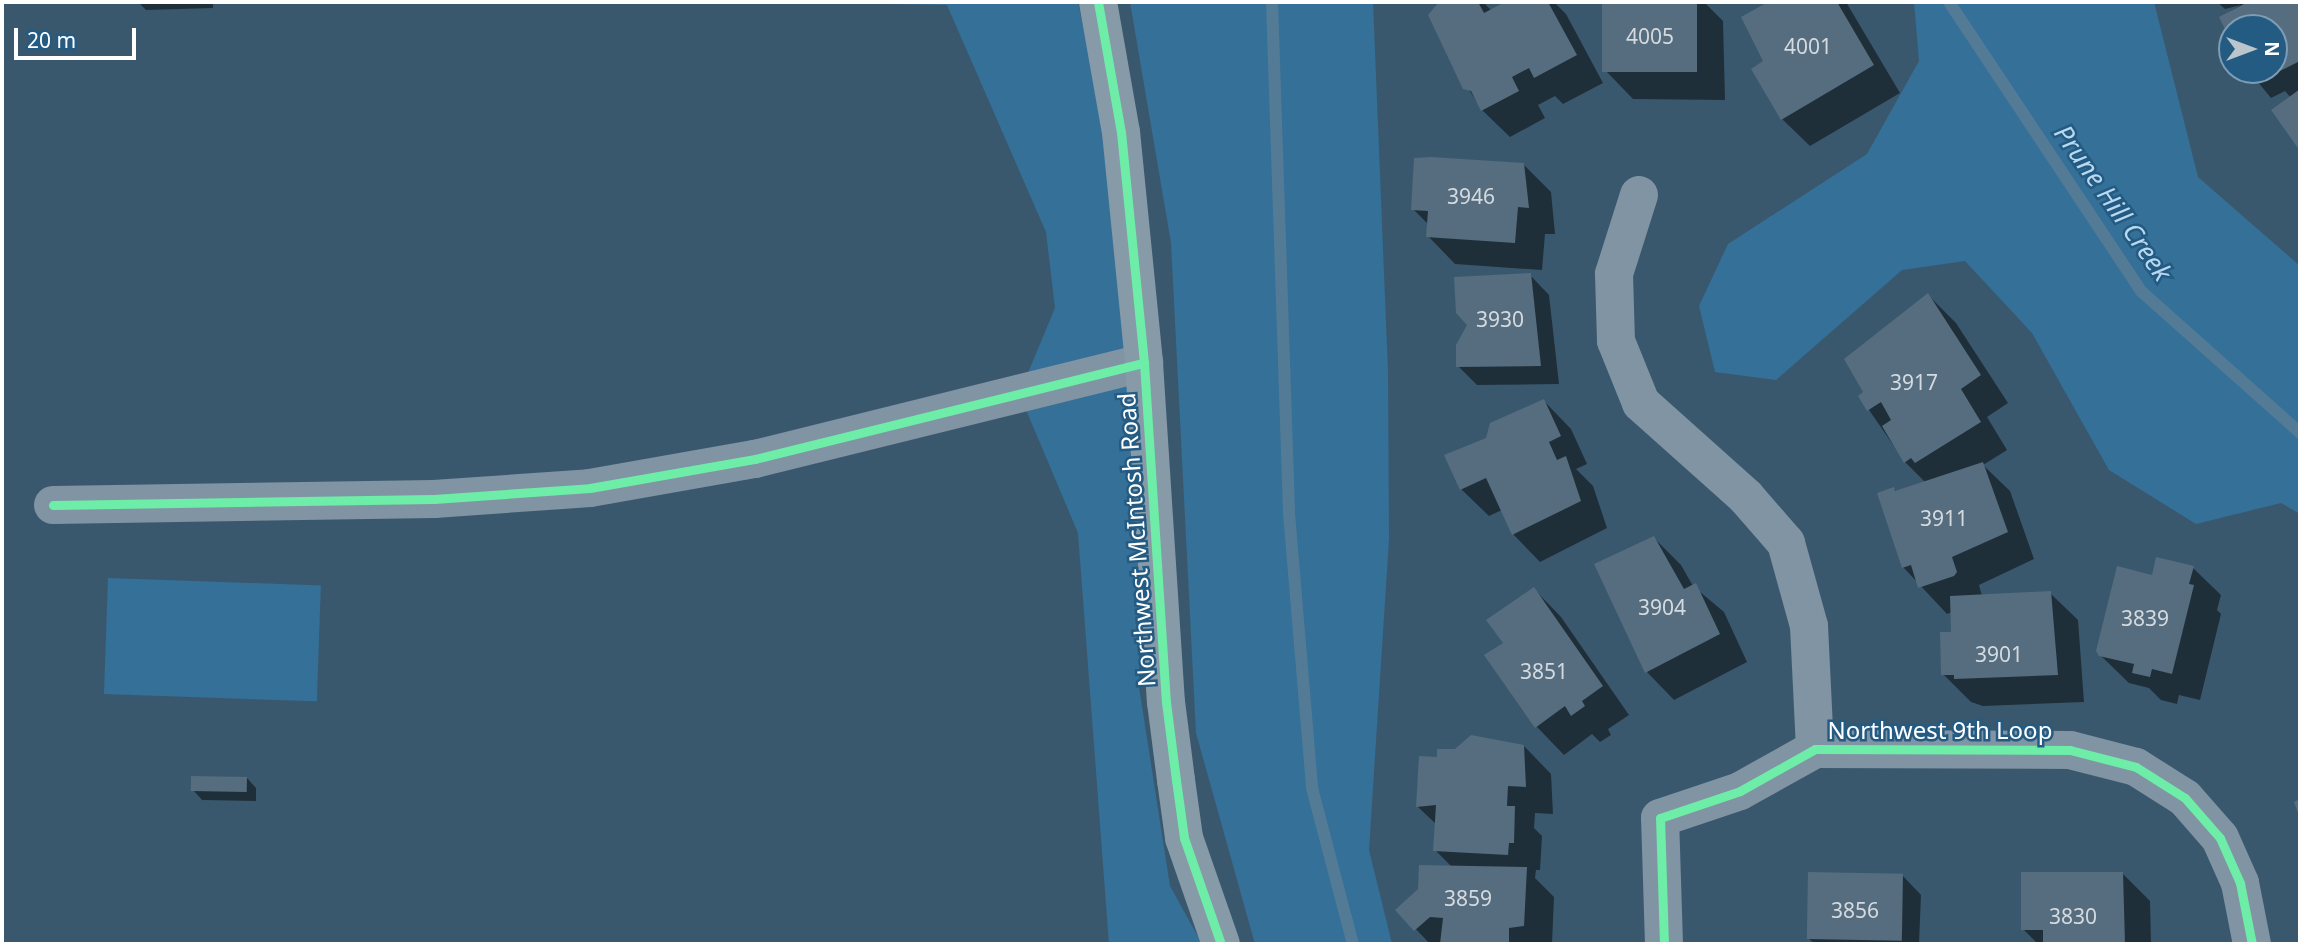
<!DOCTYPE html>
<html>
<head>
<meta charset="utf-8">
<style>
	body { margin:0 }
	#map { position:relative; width:2302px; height:946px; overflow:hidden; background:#3a586d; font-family:"Noto Sans",sans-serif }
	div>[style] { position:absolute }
	.green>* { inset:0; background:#357098; transform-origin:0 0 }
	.shadow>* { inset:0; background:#0007 }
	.stream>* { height:12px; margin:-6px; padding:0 6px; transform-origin:6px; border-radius:6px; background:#547b96 }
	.building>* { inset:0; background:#556d7e; transform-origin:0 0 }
	.street>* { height:38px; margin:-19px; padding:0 19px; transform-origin:19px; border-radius:19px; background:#8094a3 }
	.secondary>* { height:38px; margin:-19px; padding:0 19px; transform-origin:19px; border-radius:19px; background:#869aa8 }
	.cycleway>* { height:9px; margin:-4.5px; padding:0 4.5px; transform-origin:4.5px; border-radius:4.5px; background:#6deda7 }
	span { translate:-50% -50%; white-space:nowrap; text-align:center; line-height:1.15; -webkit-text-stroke:5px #245b83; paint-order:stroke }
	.number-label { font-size:21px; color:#d4dadf }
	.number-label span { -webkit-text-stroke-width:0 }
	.street-label { font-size:24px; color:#fff }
	.water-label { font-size:26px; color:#b8d9ef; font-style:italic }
	.frame { position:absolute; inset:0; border:4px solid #fff; pointer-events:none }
	.north { position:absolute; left:2218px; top:14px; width:70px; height:70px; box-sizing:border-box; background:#245b83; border:2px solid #7c9db5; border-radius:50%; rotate:90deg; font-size:19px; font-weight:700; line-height:28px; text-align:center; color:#fff }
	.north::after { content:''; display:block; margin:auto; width:24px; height:32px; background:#bac5cc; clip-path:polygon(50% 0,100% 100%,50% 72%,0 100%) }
	.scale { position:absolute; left:14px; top:28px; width:122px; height:32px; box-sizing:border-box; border:4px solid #fff; border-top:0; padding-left:9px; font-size:21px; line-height:24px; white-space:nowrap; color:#fff; -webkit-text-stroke:5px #245b83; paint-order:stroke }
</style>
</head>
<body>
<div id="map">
	<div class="green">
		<div style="clip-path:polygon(780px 2px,1078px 2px,1097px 91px,1131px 356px,1025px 380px,1055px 308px,1046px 232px,947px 5px)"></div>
		<div style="clip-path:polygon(1130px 2px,1373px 2px,1388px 372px,1389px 539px,1369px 850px,1392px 944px,1255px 944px,1196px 733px,1171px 243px)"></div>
		<div style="clip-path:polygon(1914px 2px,2154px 2px,2198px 177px,2300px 266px,2300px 514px,2281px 503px,2196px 524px,2109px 470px,2032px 333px,1965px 261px,1902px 270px,1776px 380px,1715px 372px,1699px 306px,1728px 244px,1867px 154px,1919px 61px)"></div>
		<div style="clip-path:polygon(1131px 378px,1140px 546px,1139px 687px,1170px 886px,1202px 944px,1109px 944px,1078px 533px,1024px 405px)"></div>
		<div style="left:108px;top:578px;width:213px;height:116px;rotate:2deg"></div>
	</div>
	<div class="shadow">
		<div style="clip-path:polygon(2px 2px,24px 2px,24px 4px,2px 3px)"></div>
		<div style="clip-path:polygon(138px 2px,213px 2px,213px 8px,146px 10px)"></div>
		<div style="clip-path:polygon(1443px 2px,1483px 2px,1492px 11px,1509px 2px,1554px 2px,1566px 14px,1603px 83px,1563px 104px,1555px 96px,1538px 105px,1545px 118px,1510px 137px,1482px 110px,1450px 60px,1430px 15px)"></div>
		<div style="clip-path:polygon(1604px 2px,1704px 2px,1723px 21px,1725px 100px,1633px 99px,1606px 71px)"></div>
		<div style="clip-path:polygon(1772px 2px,1846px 2px,1900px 93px,1810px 146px,1782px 119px,1765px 62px,1744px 18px)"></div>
		<div style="clip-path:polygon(2217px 2px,2300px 2px,2300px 148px,2274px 110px,2291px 98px,2285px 91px,2271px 98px,2248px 70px,2274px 70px,2274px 28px,2232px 28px,2232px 39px,2221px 17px,2241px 5px,2225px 9px)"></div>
		<div style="clip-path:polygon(1524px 165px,1551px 192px,1555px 234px,1545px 234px,1542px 270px,1455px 264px,1428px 236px,1429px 225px,1413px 209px)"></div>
		<div style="clip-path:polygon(1530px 275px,1549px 295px,1559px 384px,1477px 385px,1458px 366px)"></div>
		<div style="clip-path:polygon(1928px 295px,1956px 323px,2008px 403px,1987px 417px,2007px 450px,1983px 465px,2010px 491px,2034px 559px,1979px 585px,1982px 596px,2050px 593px,2078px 620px,2084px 702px,1983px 706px,1971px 702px,1943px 674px,1953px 634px,1952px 612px,1947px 614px,1903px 567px,1893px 489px,1897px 492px,1926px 483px,1905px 462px,1860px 397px)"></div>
		<div style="clip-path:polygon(1544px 401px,1571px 429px,1587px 464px,1576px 469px,1593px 486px,1607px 528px,1540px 562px,1513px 534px,1502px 510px,1489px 516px,1461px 489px,1488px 439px)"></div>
		<div style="clip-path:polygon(1654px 538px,1681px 565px,1693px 586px,1724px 612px,1747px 662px,1674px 700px,1647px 672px,1596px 565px)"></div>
		<div style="clip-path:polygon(2193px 568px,2221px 595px,2217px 610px,2221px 614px,2200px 700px,2179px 695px,2177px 704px,2161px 700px,2149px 688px,2129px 683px,2100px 655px,2153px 577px)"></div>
		<div style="clip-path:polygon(1534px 589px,1561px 617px,1629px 715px,1608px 729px,1611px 735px,1600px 742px,1592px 734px,1564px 755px,1537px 727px,1487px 656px,1505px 643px)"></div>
		<div style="clip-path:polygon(1524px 746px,1551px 774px,1553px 814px,1535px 813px,1534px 828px,1542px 836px,1540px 870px,1536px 870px,1535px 878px,1554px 897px,1552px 944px,1430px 944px,1398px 910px,1452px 867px,1435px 850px,1437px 825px,1418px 807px,1439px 758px)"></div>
		<div style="clip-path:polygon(247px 778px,256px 788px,256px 801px,202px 800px,193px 790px)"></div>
		<div style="clip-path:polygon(2122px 873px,2150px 901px,2151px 944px,2038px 944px,2023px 929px)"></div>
		<div style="clip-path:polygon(1902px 875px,1921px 895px,1919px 944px,1815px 944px,1808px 938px)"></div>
	</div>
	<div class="stream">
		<div style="left:1272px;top:2px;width:511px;rotate:88.09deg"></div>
		<div style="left:1289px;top:513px;width:276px;rotate:85.2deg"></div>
		<div style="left:1312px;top:788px;width:161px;rotate:75.3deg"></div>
		<div style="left:1949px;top:2px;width:348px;rotate:56.4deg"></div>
		<div style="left:2142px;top:292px;width:212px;rotate:41.7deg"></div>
	</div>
	<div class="building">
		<div style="clip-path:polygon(1439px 2px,1478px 2px,1484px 13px,1505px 2px,1548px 2px,1577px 55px,1534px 78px,1529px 68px,1512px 77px,1519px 91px,1481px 111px,1471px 91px,1463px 89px,1428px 15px)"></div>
		<div style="left:1602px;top:2px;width:95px;height:70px"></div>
		<div style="clip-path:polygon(1768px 2px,1837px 2px,1874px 65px,1781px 120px,1751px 69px,1763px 61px,1741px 17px)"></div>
		<div style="clip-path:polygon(2248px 2px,2300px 2px,2300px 61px,2268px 77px,2266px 72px,2251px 80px,2246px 70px,2274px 70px,2274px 28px,2232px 28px,2232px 43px,2219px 17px)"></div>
		<div style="clip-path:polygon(2300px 89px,2300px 151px,2271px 110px)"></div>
		<div style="clip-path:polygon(1431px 157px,1524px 163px,1529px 208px,1518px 207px,1515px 243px,1426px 237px,1428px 211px,1411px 210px,1414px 158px)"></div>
		<div style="clip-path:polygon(1531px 273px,1541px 366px,1456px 367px,1456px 345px,1467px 325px,1456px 313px,1454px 277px)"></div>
		<div style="clip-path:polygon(1928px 293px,1981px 375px,1961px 389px,1981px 422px,1915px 463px,1911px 458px,1904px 463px,1882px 426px,1891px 420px,1881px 402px,1867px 411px,1858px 396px,1863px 392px,1844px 359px)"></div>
		<div style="clip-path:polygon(1544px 399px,1561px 436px,1549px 442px,1557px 460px,1566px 456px,1581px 501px,1512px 535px,1486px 478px,1460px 490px,1444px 455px,1486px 438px,1490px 423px)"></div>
		<div style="clip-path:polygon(1983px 462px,2008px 532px,1952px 557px,1957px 572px,1954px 576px,1918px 588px,1911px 565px,1902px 568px,1877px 493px,1894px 487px,1895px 491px)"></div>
		<div style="clip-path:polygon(1654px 536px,1684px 589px,1696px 583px,1720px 634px,1645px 673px,1594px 564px)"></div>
		<div style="clip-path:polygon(2156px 557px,2194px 566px,2189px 584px,2194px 585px,2172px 674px,2152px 669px,2150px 677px,2132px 673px,2134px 664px,2099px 656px,2096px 651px,2117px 566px,2152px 575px)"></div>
		<div style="clip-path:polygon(1534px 587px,1603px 686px,1582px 701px,1585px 706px,1571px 716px,1565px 706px,1535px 728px,1484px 655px,1503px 643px,1486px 620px)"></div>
		<div style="clip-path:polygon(2051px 591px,2058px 675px,1954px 679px,1954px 675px,1941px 675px,1940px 632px,1951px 632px,1950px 596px)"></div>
		<div style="clip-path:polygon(1471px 735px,1524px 745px,1526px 787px,1508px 786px,1507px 806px,1515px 806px,1514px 843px,1509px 843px,1508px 855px,1433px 851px,1436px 805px,1416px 807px,1419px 756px,1437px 757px,1437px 749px,1455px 749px)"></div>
		<div style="left:191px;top:776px;width:56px;height:15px;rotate:1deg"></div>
		<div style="clip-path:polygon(2300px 799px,2300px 818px,2294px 802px)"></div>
		<div style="clip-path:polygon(1419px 865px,1527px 867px,1524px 926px,1509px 928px,1509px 944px,1440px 944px,1443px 918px,1430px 917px,1414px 931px,1395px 910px,1418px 889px)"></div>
		<div style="left:1808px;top:872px;width:95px;height:67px;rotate:1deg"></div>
		<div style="clip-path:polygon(2021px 872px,2123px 872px,2125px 944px,2043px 944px,2043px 930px,2021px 930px)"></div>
	</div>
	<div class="street">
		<div style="left:1639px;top:195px;width:83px;rotate:107.6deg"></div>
		<div style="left:1614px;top:274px;width:67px;rotate:88.3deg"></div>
		<div style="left:1616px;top:341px;width:67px;rotate:68deg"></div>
		<div style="left:1641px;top:403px;width:141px;rotate:41.8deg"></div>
		<div style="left:1746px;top:497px;width:61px;rotate:49deg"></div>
		<div style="left:1786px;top:543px;width:86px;rotate:74.5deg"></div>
		<div style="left:1809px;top:626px;width:123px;rotate:87.2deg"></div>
		<div style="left:53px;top:505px;width:381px;rotate:-0.9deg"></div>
		<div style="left:434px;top:499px;width:156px;rotate:-4deg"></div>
		<div style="left:590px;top:488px;width:168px;rotate:-10deg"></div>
		<div style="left:755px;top:459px;width:401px;rotate:-13.9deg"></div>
		<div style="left:1664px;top:944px;width:126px;rotate:-91.8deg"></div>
		<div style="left:1660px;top:818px;width:84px;rotate:-18.6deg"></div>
		<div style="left:1740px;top:791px;width:86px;rotate:-29.2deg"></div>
		<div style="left:1815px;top:749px;width:255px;rotate:0.2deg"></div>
		<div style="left:2070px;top:750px;width:68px;rotate:14.4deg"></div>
		<div style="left:2136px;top:767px;width:58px;rotate:32.3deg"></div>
		<div style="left:2185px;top:798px;width:53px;rotate:48.8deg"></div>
		<div style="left:2220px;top:838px;width:49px;rotate:66deg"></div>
		<div style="left:2240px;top:883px;width:62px;rotate:78.9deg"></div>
	</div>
	<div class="secondary">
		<div style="left:1098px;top:2px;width:132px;rotate:80deg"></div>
		<div style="left:1121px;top:132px;width:232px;rotate:84.3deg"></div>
		<div style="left:1144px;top:363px;width:340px;rotate:86.3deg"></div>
		<div style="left:1166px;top:702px;width:79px;rotate:82.7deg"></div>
		<div style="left:1176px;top:780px;width:59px;rotate:82.1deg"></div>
		<div style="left:1184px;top:838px;width:112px;rotate:70.8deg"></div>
	</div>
	<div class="cycleway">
		<div style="left:1098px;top:2px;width:132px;rotate:80deg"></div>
		<div style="left:1121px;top:132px;width:232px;rotate:84.3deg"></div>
		<div style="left:1144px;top:363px;width:340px;rotate:86.3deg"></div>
		<div style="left:1166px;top:702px;width:79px;rotate:82.7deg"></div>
		<div style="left:1176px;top:780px;width:59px;rotate:82.1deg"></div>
		<div style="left:1184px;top:838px;width:112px;rotate:70.8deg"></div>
		<div style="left:53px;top:505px;width:381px;rotate:-0.9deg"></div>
		<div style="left:434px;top:499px;width:156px;rotate:-4deg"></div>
		<div style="left:590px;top:488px;width:168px;rotate:-10deg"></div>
		<div style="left:755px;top:459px;width:401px;rotate:-13.9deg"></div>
		<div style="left:1664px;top:944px;width:126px;rotate:-91.8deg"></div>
		<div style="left:1660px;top:818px;width:84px;rotate:-18.6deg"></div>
		<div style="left:1740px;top:791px;width:86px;rotate:-29.2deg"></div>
		<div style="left:1815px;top:749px;width:255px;rotate:0.2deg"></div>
		<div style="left:2070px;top:750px;width:68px;rotate:14.4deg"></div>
		<div style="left:2136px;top:767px;width:58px;rotate:32.3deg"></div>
		<div style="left:2185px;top:798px;width:53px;rotate:48.8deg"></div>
		<div style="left:2220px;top:838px;width:49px;rotate:66deg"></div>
		<div style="left:2240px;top:883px;width:62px;rotate:78.9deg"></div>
	</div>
	<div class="number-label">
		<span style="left:1650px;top:36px">4005</span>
		<span style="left:1808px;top:46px">4001</span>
		<span style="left:1471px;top:196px">3946</span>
		<span style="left:1500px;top:319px">3930</span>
		<span style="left:1914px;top:382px">3917</span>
		<span style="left:1944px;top:518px">3911</span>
		<span style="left:1662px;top:607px">3904</span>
		<span style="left:2145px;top:618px">3839</span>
		<span style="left:1999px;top:654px">3901</span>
		<span style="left:1544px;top:671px">3851</span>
		<span style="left:1468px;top:898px">3859</span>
		<span style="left:1855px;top:910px">3856</span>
		<span style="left:2073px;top:916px">3830</span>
	</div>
	<div class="street-label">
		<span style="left:1136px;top:540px;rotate:-94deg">Northwest McIntosh Road</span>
		<span style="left:1940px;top:730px">Northwest 9th Loop</span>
	</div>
	<div class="water-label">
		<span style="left:2113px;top:203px;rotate:55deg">Prune Hill Creek</span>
	</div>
	<div class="frame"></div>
	<div class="north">N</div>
	<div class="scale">20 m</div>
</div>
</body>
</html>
